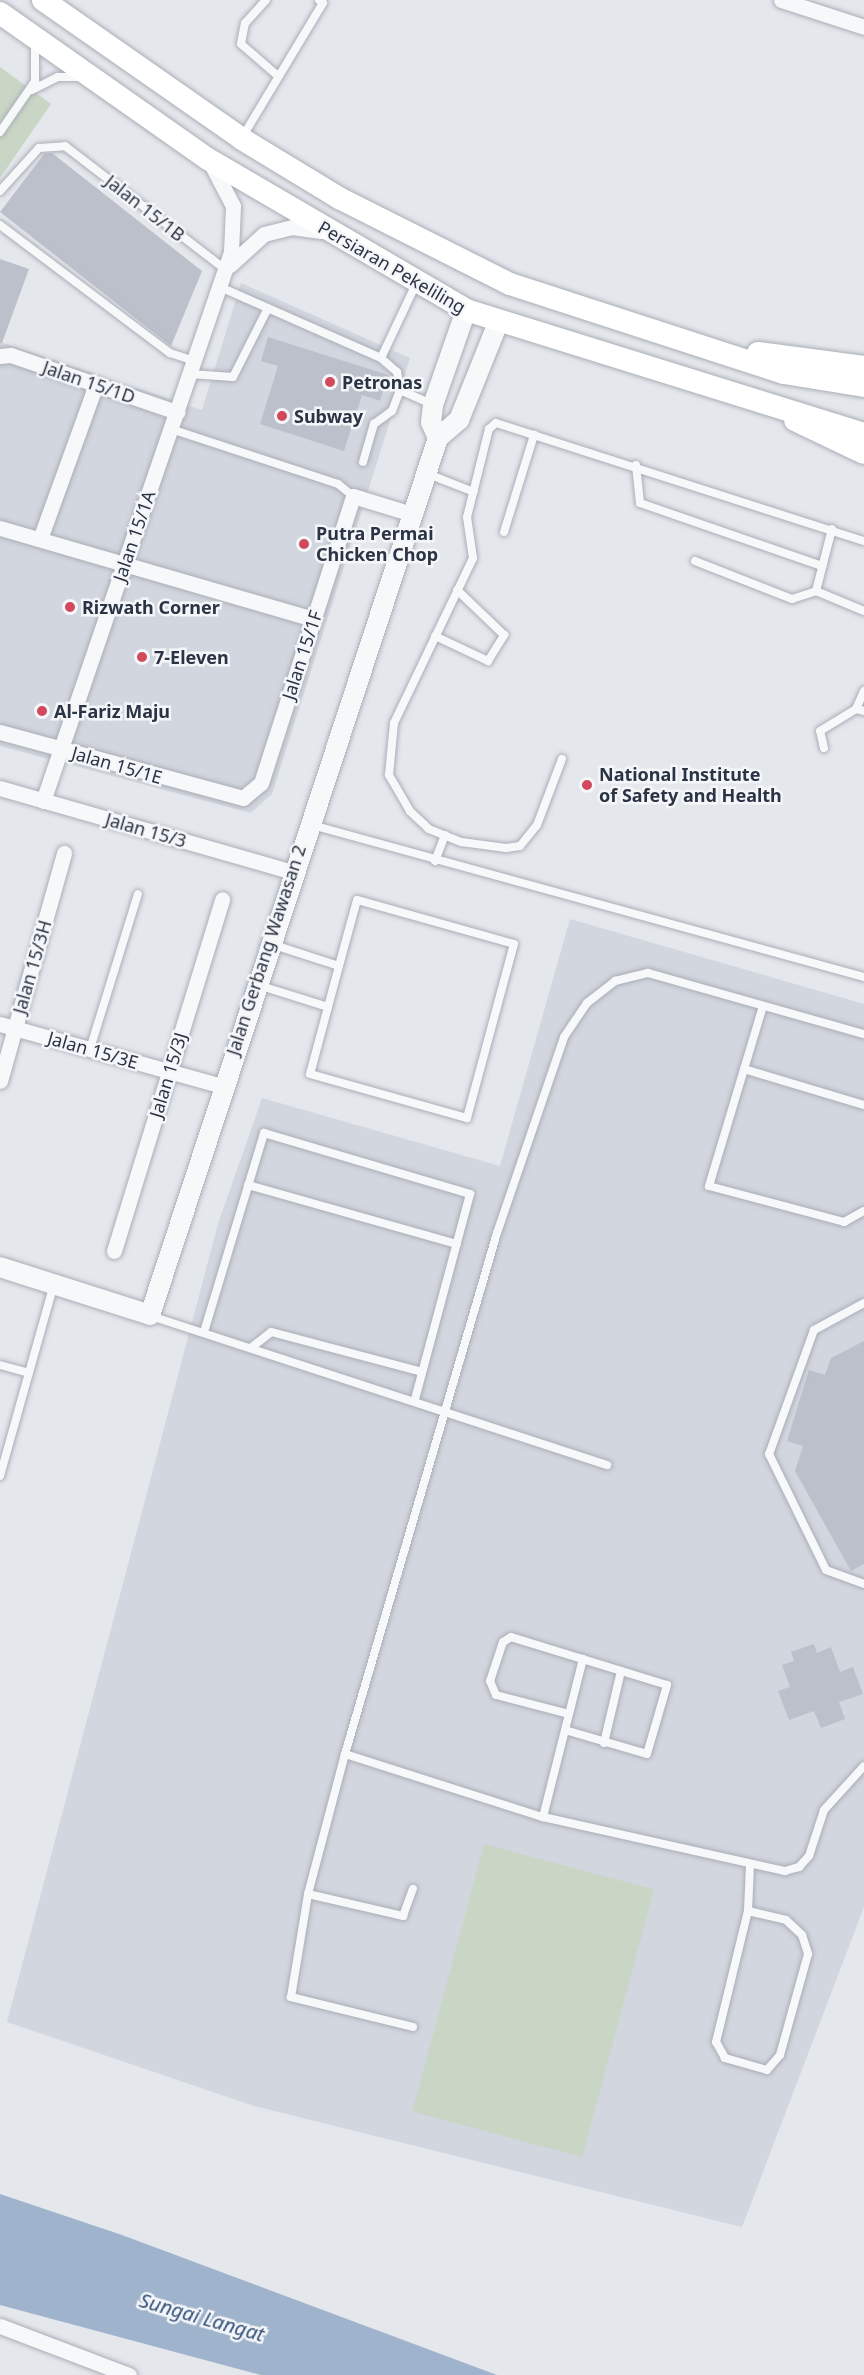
<!DOCTYPE html>
<html>
<head>
<meta charset="utf-8">
<style>
	body { margin:0 }
	#map { position:relative; width:864px; height:2375px; overflow:hidden; background:#e4e7ec; font-family:"Noto Sans",sans-serif }
	div>[style] { position:absolute }
	.built>* { inset:0; background:#d2d6de }
	.green>* { inset:0; background:#c9d6c5; transform-origin:0 0 }
	.water>* { inset:0; background:#9fb4cc }
	.building>* { inset:0; background:#bbc0ca }
	.roads { filter:drop-shadow(0 0 2px #a9aeb7) drop-shadow(0 0 2px #a9aeb7) }
	.service>* { height:8px; margin:-4px; padding:0 4px; transform-origin:4px; border-radius:4px; background:#f7f8fa }
	.minor>* { height:15px; margin:-7.5px; padding:0 7.5px; transform-origin:7.5px; border-radius:7.5px; background:#f7f8fa }
	.tertiary>* { height:20px; margin:-10px; padding:0 10px; transform-origin:10px; border-radius:10px; background:#f7f8fa }
	.secondary>* { height:22px; margin:-11px; padding:0 11px; transform-origin:11px; border-radius:11px; background:#fff }
	.dots>* { width:16px; height:16px; translate:-50% -50%; box-sizing:border-box; border:3px solid #f4f6f9; border-radius:50% }
	span { translate:-50% -50%; white-space:nowrap; text-align:center; line-height:1.15; -webkit-text-stroke:5px #f4f6f9; paint-order:stroke }
	.street-label { font-size:18px; color:#2b3445 }
	.poi-label { font-size:18px; color:#2b3445; font-weight:700 }
	.left { translate:0 -50%; text-align:left }
	.water-label { font-size:20px; color:#34527a; font-style:italic }
</style>
</head>
<body>
<div id="map">
	<div class="built">
		<div style="clip-path:polygon(241px 283px,410px 358px,272px 794px,251px 813px,0 746px,0 342px,202px 410px)"></div>
		<div style="clip-path:polygon(570px 919px,864px 1004px,864px 1907px,742px 2227px,254px 2106px,7px 2022px,218px 1224px,262px 1098px,500px 1166px)"></div>
	</div>
	<div class="green">
		<div style="clip-path:polygon(0 67px,51px 104px,0 178px)"></div>
		<div style="left:484px;top:1844px;width:176px;height:277px;rotate:15deg"></div>
	</div>
	<div class="water">
		<div style="clip-path:polygon(0 2194px,122px 2235px,497px 2375px,261px 2375px,0 2305px)"></div>
	</div>
	<div class="building">
		<div style="clip-path:polygon(52px 153px,202px 271px,171px 346px,0 212px,44px 154px)"></div>
		<div style="clip-path:polygon(0 259px,29px 269px,2px 343px,0 343px)"></div>
		<div style="clip-path:polygon(268px 337px,388px 375px,380px 401px,362px 395px,344px 451px,260px 424px,278px 366px,261px 361px)"></div>
		<div style="clip-path:polygon(864px 1341px,864px 1564px,851px 1571px,795px 1471px,803px 1446px,787px 1441px,809px 1370px,825px 1375px,831px 1358px)"></div>
		<div style="clip-path:polygon(814px 1644px,817px 1653px,831px 1647px,840px 1672px,853px 1667px,863px 1694px,839px 1702px,845px 1719px,821px 1728px,814px 1711px,789px 1720px,778px 1691px,790px 1687px,782px 1665px,794px 1661px,791px 1652px)"></div>
	</div>
	<div class="roads">
		<div class="service">
			<div style="left:266px;top:0;width:31px;rotate:132deg"></div>
			<div style="left:245px;top:23px;width:21px;rotate:101deg"></div>
			<div style="left:241px;top:44px;width:49px;rotate:40.9deg"></div>
			<div style="left:32px;top:90px;width:29px;rotate:-27deg"></div>
			<div style="left:58px;top:77px;width:22px"></div>
			<div style="left:0;top:132px;width:62px;rotate:-55.5deg"></div>
			<div style="left:35px;top:81px;width:37px;rotate:-90deg"></div>
			<div style="left:243px;top:136px;width:155px;rotate:-59deg"></div>
			<div style="left:323px;top:3px;width:5px;rotate:-143deg"></div>
			<div style="left:0;top:191px;width:58px;rotate:-47.8deg"></div>
			<div style="left:39px;top:148px;width:26px;rotate:-4deg"></div>
			<div style="left:65px;top:146px;width:202px;rotate:37.6deg"></div>
			<div style="left:0;top:225px;width:213px;rotate:37deg"></div>
			<div style="left:170px;top:353px;width:25px;rotate:18deg"></div>
			<div style="left:220px;top:287px;width:176px;rotate:23.8deg"></div>
			<div style="left:381px;top:358px;width:82px;rotate:-64.7deg"></div>
			<div style="left:190px;top:374px;width:43px;rotate:4deg"></div>
			<div style="left:233px;top:377px;width:77px;rotate:-63.1deg"></div>
			<div style="left:400px;top:390px;width:34px;rotate:24deg"></div>
			<div style="left:171px;top:429px;width:176px;rotate:18.2deg"></div>
			<div style="left:338px;top:484px;width:19px;rotate:39deg"></div>
			<div style="left:363px;top:462px;width:40px;rotate:-74deg"></div>
			<div style="left:374px;top:424px;width:22px;rotate:-36deg"></div>
			<div style="left:392px;top:411px;width:22px;rotate:-69deg"></div>
			<div style="left:400px;top:390px;width:18px;rotate:-99deg"></div>
			<div style="left:397px;top:372px;width:21px;rotate:-139deg"></div>
			<div style="left:636px;top:465px;width:38px;rotate:84deg"></div>
			<div style="left:640px;top:503px;width:193px;rotate:19.1deg"></div>
			<div style="left:428px;top:474px;width:49px;rotate:21.4deg"></div>
			<div style="left:832px;top:529px;width:64px;rotate:104.5deg"></div>
			<div style="left:816px;top:591px;width:52px;rotate:22.6deg"></div>
			<div style="left:504px;top:532px;width:102px;rotate:-72.8deg"></div>
			<div style="left:695px;top:561px;width:104px;rotate:21.4deg"></div>
			<div style="left:792px;top:599px;width:25px;rotate:-18deg"></div>
			<div style="left:435px;top:636px;width:59px;rotate:25.3deg"></div>
			<div style="left:488px;top:661px;width:31px;rotate:-58deg"></div>
			<div style="left:504px;top:635px;width:65px;rotate:-136.2deg"></div>
			<div style="left:856px;top:709px;width:20px;rotate:-66deg"></div>
			<div style="left:824px;top:748px;width:17px;rotate:-103deg"></div>
			<div style="left:820px;top:731px;width:42px;rotate:-31.4deg"></div>
			<div style="left:856px;top:709px;width:8px;rotate:14deg"></div>
			<div style="left:562px;top:759px;width:71px;rotate:110.7deg"></div>
			<div style="left:537px;top:825px;width:27px;rotate:129deg"></div>
			<div style="left:520px;top:846px;width:14px;rotate:172deg"></div>
			<div style="left:506px;top:848px;width:45px;rotate:-172.4deg"></div>
			<div style="left:461px;top:842px;width:35px;rotate:-158deg"></div>
			<div style="left:429px;top:829px;width:26px;rotate:-137deg"></div>
			<div style="left:410px;top:811px;width:42px;rotate:-120.3deg"></div>
			<div style="left:389px;top:775px;width:52px;rotate:-84.5deg"></div>
			<div style="left:394px;top:723px;width:183px;rotate:-64.4deg"></div>
			<div style="left:473px;top:558px;width:41px;rotate:-98.3deg"></div>
			<div style="left:467px;top:517px;width:91px;rotate:-76deg"></div>
			<div style="left:489px;top:429px;width:9px;rotate:-41deg"></div>
			<div style="left:496px;top:423px;width:386px;rotate:17.8deg"></div>
			<div style="left:312px;top:825px;width:573px;rotate:15.4deg"></div>
			<div style="left:435px;top:861px;width:28px;rotate:-69deg"></div>
			<div style="left:258px;top:985px;width:73px;rotate:17.4deg"></div>
			<div style="left:328px;top:1007px;width:69px;rotate:105deg"></div>
			<div style="left:310px;top:1074px;width:163px;rotate:15.7deg"></div>
			<div style="left:467px;top:1118px;width:180px;rotate:-74.9deg"></div>
			<div style="left:514px;top:944px;width:163px;rotate:-164.3deg"></div>
			<div style="left:357px;top:900px;width:68px;rotate:105.3deg"></div>
			<div style="left:339px;top:966px;width:71px;rotate:-162.1deg"></div>
			<div style="left:763px;top:1006px;width:188px;rotate:106.7deg"></div>
			<div style="left:709px;top:1186px;width:140px;rotate:14.9deg"></div>
			<div style="left:844px;top:1222px;width:23px;rotate:-29deg"></div>
			<div style="left:328px;top:1007px;width:42px;rotate:-75deg"></div>
			<div style="left:90px;top:1049px;width:162px;rotate:-72.8deg"></div>
			<div style="left:744px;top:1069px;width:125px;rotate:16.7deg"></div>
			<div style="left:248px;top:1185px;width:217px;rotate:15.8deg"></div>
			<div style="left:864px;top:1303px;width:57px;rotate:151.6deg"></div>
			<div style="left:814px;top:1330px;width:132px;rotate:109.9deg"></div>
			<div style="left:769px;top:1454px;width:129px;rotate:63.8deg"></div>
			<div style="left:826px;top:1570px;width:40px;rotate:20.2deg"></div>
			<div style="left:151px;top:1316px;width:480px;rotate:18.1deg"></div>
			<div style="left:204px;top:1332px;width:208px;rotate:-73.2deg"></div>
			<div style="left:264px;top:1133px;width:215px;rotate:16.5deg"></div>
			<div style="left:470px;top:1194px;width:212px;rotate:105deg"></div>
			<div style="left:252px;top:1347px;width:24px;rotate:-38deg"></div>
			<div style="left:271px;top:1332px;width:156px;rotate:14.8deg"></div>
			<div style="left:0;top:1365px;width:30px;rotate:15deg"></div>
			<div style="left:0;top:1476px;width:199px;rotate:-74.3deg"></div>
			<div style="left:565px;top:1730px;width:85px;rotate:16.3deg"></div>
			<div style="left:647px;top:1754px;width:72px;rotate:-73.8deg"></div>
			<div style="left:667px;top:1685px;width:163px;rotate:-162.9deg"></div>
			<div style="left:511px;top:1637px;width:9px;rotate:148deg"></div>
			<div style="left:503px;top:1642px;width:41px;rotate:108.4deg"></div>
			<div style="left:490px;top:1681px;width:15px;rotate:67deg"></div>
			<div style="left:496px;top:1695px;width:75px;rotate:14.6deg"></div>
			<div style="left:604px;top:1743px;width:74px;rotate:-76.7deg"></div>
			<div style="left:345px;top:1754px;width:208px;rotate:17.7deg"></div>
			<div style="left:543px;top:1817px;width:248px;rotate:12.6deg"></div>
			<div style="left:785px;top:1871px;width:15px;rotate:-16deg"></div>
			<div style="left:799px;top:1867px;width:15px;rotate:-48deg"></div>
			<div style="left:809px;top:1856px;width:48px;rotate:-71.9deg"></div>
			<div style="left:824px;top:1810px;width:59px;rotate:-47.7deg"></div>
			<div style="left:543px;top:1817px;width:163px;rotate:-75.8deg"></div>
			<div style="left:308px;top:1894px;width:98px;rotate:13deg"></div>
			<div style="left:403px;top:1916px;width:29px;rotate:-70deg"></div>
			<div style="left:748px;top:1911px;width:39px;rotate:13deg"></div>
			<div style="left:786px;top:1920px;width:22px;rotate:43deg"></div>
			<div style="left:802px;top:1935px;width:20px;rotate:72deg"></div>
			<div style="left:808px;top:1954px;width:105px;rotate:105.5deg"></div>
			<div style="left:780px;top:2055px;width:20px;rotate:131deg"></div>
			<div style="left:767px;top:2070px;width:44px;rotate:-164.1deg"></div>
			<div style="left:725px;top:2058px;width:18px;rotate:-119deg"></div>
			<div style="left:716px;top:2042px;width:135px;rotate:-76.3deg"></div>
			<div style="left:748px;top:1911px;width:45px;rotate:-87.5deg"></div>
			<div style="left:413px;top:2027px;width:126px;rotate:-166.2deg"></div>
			<div style="left:291px;top:1997px;width:104px;rotate:-80.6deg"></div>
			<div style="left:308px;top:1894px;width:145px;rotate:-75.2deg"></div>
			<div style="left:345px;top:1754px;width:543px;rotate:-73.74deg"></div>
			<div style="left:497px;top:1233px;width:207px;rotate:-71.1deg"></div>
			<div style="left:564px;top:1037px;width:41px;rotate:-55.9deg"></div>
			<div style="left:587px;top:1003px;width:36px;rotate:-38deg"></div>
			<div style="left:615px;top:981px;width:34px;rotate:-14deg"></div>
			<div style="left:648px;top:973px;width:224px;rotate:15.8deg"></div>
		</div>
		<div class="minor">
			<div style="left:781px;top:0;width:87px;rotate:18deg"></div>
			<div style="left:230px;top:265px;width:46px;rotate:-42.4deg"></div>
			<div style="left:264px;top:234px;width:29px;rotate:-14deg"></div>
			<div style="left:292px;top:227px;width:29px;rotate:8deg"></div>
			<div style="left:0;top:356px;width:11px;rotate:-5deg"></div>
			<div style="left:11px;top:355px;width:176px;rotate:19deg"></div>
			<div style="left:0;top:528px;width:326px;rotate:16.2deg"></div>
			<div style="left:40px;top:539px;width:165px;rotate:-70.1deg"></div>
			<div style="left:0;top:732px;width:252px;rotate:15.2deg"></div>
			<div style="left:243px;top:798px;width:23px;rotate:-40deg"></div>
			<div style="left:261px;top:783px;width:301px;rotate:-72.2deg"></div>
			<div style="left:353px;top:496px;width:62px;rotate:17deg"></div>
			<div style="left:0;top:788px;width:304px;rotate:16deg"></div>
			<div style="left:43px;top:801px;width:580px;rotate:-71.1deg"></div>
			<div style="left:231px;top:252px;width:46px;rotate:-87.5deg"></div>
			<div style="left:233px;top:206px;width:47px;rotate:-117.6deg"></div>
			<div style="left:0;top:1024px;width:230px;rotate:15.6deg"></div>
			<div style="left:0;top:1081px;width:237px;rotate:-74.3deg"></div>
			<div style="left:114px;top:1251px;width:368px;rotate:-72.9deg"></div>
			<div style="left:0;top:2326px;width:138px;rotate:20.8deg"></div>
		</div>
		<div class="tertiary">
			<div style="left:438px;top:438px;width:17px;rotate:-114deg"></div>
			<div style="left:431px;top:422px;width:17px;rotate:-83deg"></div>
			<div style="left:433px;top:405px;width:101px;rotate:-70.8deg"></div>
			<div style="left:0;top:1267px;width:157px;rotate:17.7deg"></div>
			<div style="left:150px;top:1315px;width:923px;rotate:-71.82deg"></div>
			<div style="left:438px;top:438px;width:28px;rotate:-41deg"></div>
			<div style="left:459px;top:420px;width:105px;rotate:-68.1deg"></div>
		</div>
		<div class="secondary">
			<div style="left:43px;top:0;width:243px;rotate:34.9deg"></div>
			<div style="left:242px;top:139px;width:114px;rotate:31.3deg"></div>
			<div style="left:339px;top:198px;width:191px;rotate:26.7deg"></div>
			<div style="left:510px;top:284px;width:288px;rotate:18deg"></div>
			<div style="left:784px;top:373px;width:81px;rotate:9.2deg"></div>
			<div style="left:0;top:13px;width:254px;rotate:35.1deg"></div>
			<div style="left:208px;top:159px;width:299px;rotate:30.3deg"></div>
			<div style="left:466px;top:310px;width:417px;rotate:17.3deg"></div>
			<div style="left:758px;top:353px;width:107px;rotate:7.5deg"></div>
			<div style="left:795px;top:420px;width:76px;rotate:25.6deg"></div>
		</div>
	</div>
	<div class="dots">
		<div style="left:330px;top:382px;background:#d1495b"></div>
		<div style="left:282px;top:416px;background:#d1495b"></div>
		<div style="left:304px;top:544px;background:#d1495b"></div>
		<div style="left:70px;top:607px;background:#d1495b"></div>
		<div style="left:142px;top:657px;background:#d1495b"></div>
		<div style="left:42px;top:711px;background:#d1495b"></div>
		<div style="left:587px;top:785px;background:#d1495b"></div>
	</div>
	<div class="street-label">
		<span style="left:145px;top:208px;rotate:38deg">Jalan 15/1B</span>
		<span style="left:392px;top:267px;rotate:30deg">Persiaran Pekeliling</span>
		<span style="left:89px;top:382px;rotate:19deg">Jalan 15/1D</span>
		<span style="left:134px;top:536px;rotate:-71deg">Jalan 15/1A</span>
		<span style="left:302px;top:655px;rotate:-72deg">Jalan 15/1F</span>
		<span style="left:117px;top:765px;rotate:16deg">Jalan 15/1E</span>
		<span style="left:146px;top:830px;rotate:16deg">Jalan 15/3</span>
		<span style="left:266px;top:950px;rotate:-72deg">Jalan Gerbang Wawasan 2</span>
		<span style="left:32px;top:967px;rotate:-74deg">Jalan 15/3H</span>
		<span style="left:93px;top:1050px;rotate:16deg">Jalan 15/3E</span>
		<span style="left:168px;top:1075px;rotate:-73deg">Jalan 15/3J</span>
	</div>
	<div class="poi-label">
		<span class="left" style="left:342px;top:382px">Petronas</span>
		<span class="left" style="left:294px;top:416px">Subway</span>
		<span class="left" style="left:316px;top:544px">Putra Permai<br>Chicken Chop</span>
		<span class="left" style="left:82px;top:607px">Rizwath Corner</span>
		<span class="left" style="left:154px;top:657px">7-Eleven</span>
		<span class="left" style="left:54px;top:711px">Al-Fariz Maju</span>
		<span class="left" style="left:599px;top:785px">National Institute<br>of Safety and Health</span>
	</div>
	<div class="water-label">
		<span style="left:202px;top:2317px;rotate:16deg">Sungai Langat</span>
	</div>
</div>
</body>
</html>
